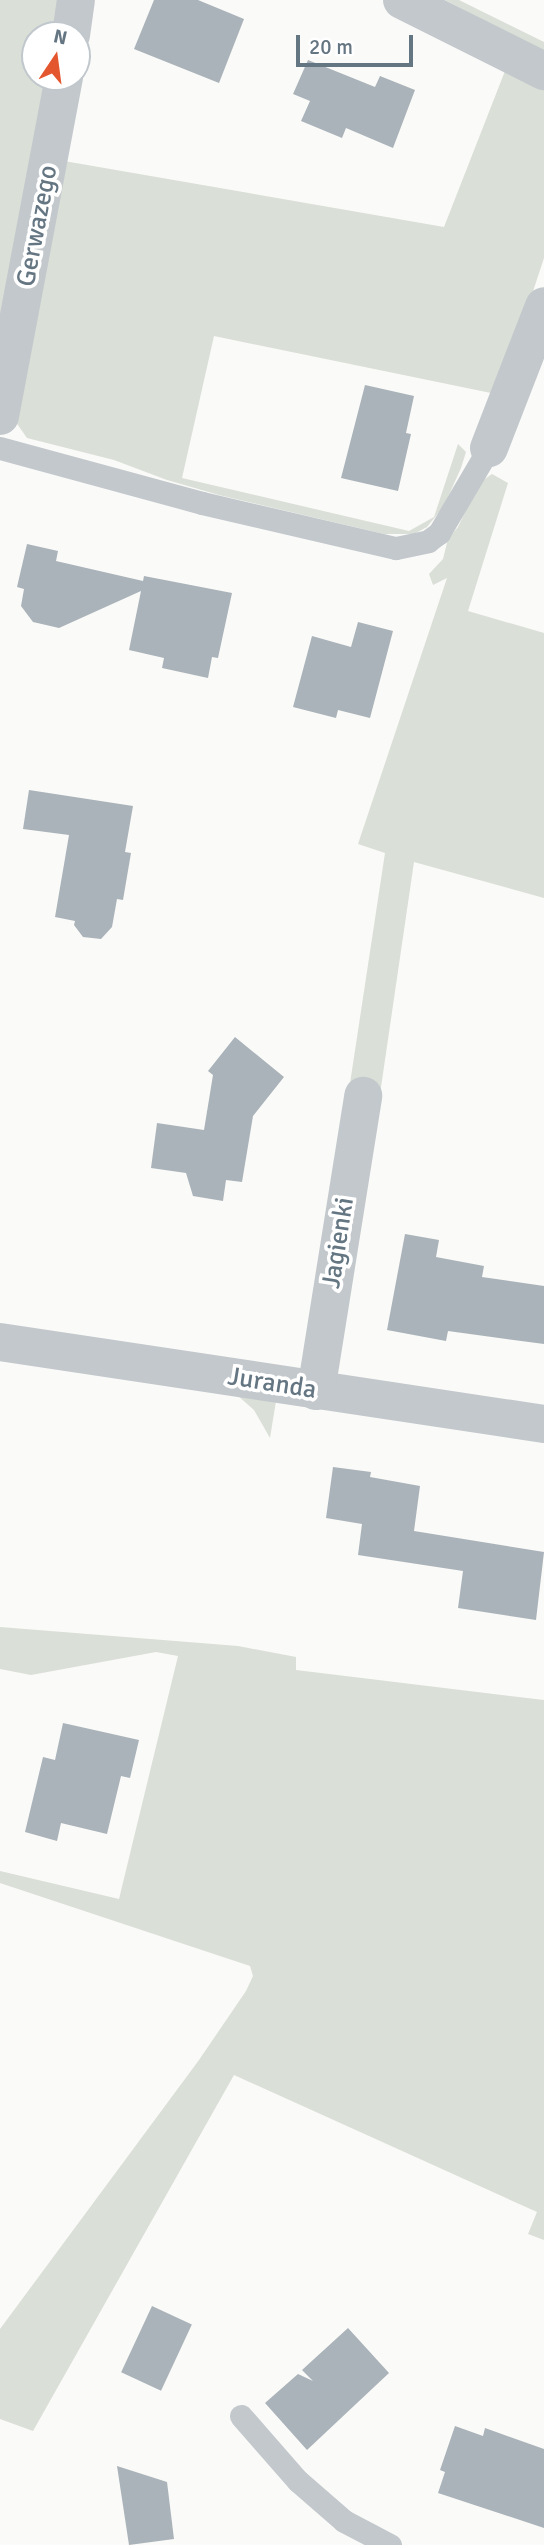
<!DOCTYPE html>
<html>
<head>
<meta charset="utf-8">
<style>
	body { margin:0 }
	#map { position:relative; width:544px; height:2545px; overflow:hidden; background:#fafaf8; font-family:Signika,sans-serif }
	div>[style] { position:absolute }
	.green>* { inset:0; background:#dadfd7 }
	.building>* { inset:0; background:#aab3b9; transform-origin:0 0 }
	.service>* { height:23px; margin:-11.5px; padding:0 11.5px; transform-origin:11.5px; border-radius:11.5px; background:#c3c8cc }
	.minor>* { height:38px; margin:-19px; padding:0 19px; transform-origin:19px; border-radius:19px; background:#c3c8cc }
	span { translate:-50% -50%; white-space:nowrap; text-align:center; line-height:1.15; -webkit-text-stroke:7px #fff; paint-order:stroke }
	.street-label { font-size:26px; color:#657683 }
	.north { position:absolute; left:21px; top:21px; width:70px; height:70px; box-sizing:border-box; background:#fff; border:2px solid #c1c8cd; border-radius:50%; rotate:13deg; font-size:19px; font-weight:700; line-height:28px; text-align:center; color:#657683 }
	.north::after { content:''; display:block; margin:auto; width:24px; height:32px; background:#e4572e; clip-path:polygon(50% 0,100% 100%,50% 72%,0 100%) }
	.scale { position:absolute; left:296px; top:35px; width:117px; height:32px; box-sizing:border-box; border:4px solid #657683; border-top:0; padding-left:9px; font-size:21px; line-height:24px; white-space:nowrap; color:#657683; -webkit-text-stroke:5px #fff; paint-order:stroke }
</style>
</head>
<body>
<div id="map">
	<div class="green">
		<div style="clip-path:polygon(0 0,66px 0,61px 35px,35px 35px,35px 77px,53px 77px,0 359px)"></div>
		<div style="clip-path:polygon(93px 0,64px 161px,444px 227px,505px 71px,544px 83px,544px 258px,511px 358px,491px 393px,214px 336px,182px 478px,409px 531px,434px 517px,458px 444px,466px 452px,461px 468px,444px 506px,427px 527px,414px 534px,384px 534px,219px 495px,167px 480px,114px 460px,27px 438px,13px 418px,77px 77px,77px 51px)"></div>
		<div style="clip-path:polygon(445px 0,459px 0,544px 42px,544px 52px)"></div>
		<div style="clip-path:polygon(492px 474px,508px 483px,468px 611px,544px 633px,544px 898px,414px 862px,380px 1094px,349px 1090px,385px 853px,358px 844px,447px 578px,433px 585px,429px 574px,443px 559px,448px 539px,458px 527px,479px 483px)"></div>
		<div style="clip-path:polygon(229px 1388px,276px 1401px,270px 1438px,254px 1410px)"></div>
		<div style="clip-path:polygon(0 1627px,238px 1646px,296px 1657px,296px 1670px,544px 1700px,544px 2240px,528px 2234px,537px 2212px,234px 2075px,33px 2431px,0 2419px,0 2329px,199px 2060px,246px 1991px,253px 1976px,250px 1966px,0 1883px,0 1871px,119px 1899px,178px 1656px,156px 1652px,31px 1675px,0 1669px)"></div>
	</div>
	<div class="building">
		<div style="clip-path:polygon(154px 0,198px 0,244px 19px,219px 83px,134px 49px)"></div>
		<div style="clip-path:polygon(308px 60px,375px 87px,380px 76px,415px 90px,393px 148px,346px 128px,342px 138px,301px 121px,310px 101px,293px 94px)"></div>
		<div style="clip-path:polygon(365px 385px,414px 396px,406px 433px,411px 434px,398px 491px,341px 478px)"></div>
		<div style="clip-path:polygon(27px 544px,58px 551px,56px 561px,143px 581px,144px 576px,232px 593px,218px 658px,212px 657px,208px 678px,162px 668px,164px 658px,129px 650px,141px 591px,59px 628px,33px 622px,21px 606px,24px 589px,17px 587px)"></div>
		<div style="clip-path:polygon(358px 622px,393px 631px,370px 718px,338px 710px,336px 718px,293px 707px,312px 636px,351px 647px)"></div>
		<div style="clip-path:polygon(29px 790px,133px 806px,125px 852px,131px 853px,123px 900px,117px 899px,112px 927px,101px 939px,83px 937px,74px 925px,75px 921px,55px 917px,69px 835px,23px 829px)"></div>
		<div style="clip-path:polygon(235px 1037px,284px 1077px,253px 1116px,242px 1182px,226px 1180px,223px 1201px,193px 1196px,186px 1173px,151px 1168px,157px 1123px,204px 1130px,213px 1075px,208px 1071px)"></div>
		<div style="clip-path:polygon(405px 1234px,439px 1240px,436px 1257px,484px 1266px,482px 1277px,544px 1286px,544px 1344px,448px 1331px,446px 1341px,387px 1330px)"></div>
		<div style="clip-path:polygon(333px 1467px,371px 1472px,370px 1477px,420px 1486px,414px 1531px,544px 1552px,536px 1620px,458px 1608px,463px 1571px,358px 1555px,362px 1524px,326px 1518px)"></div>
		<div style="clip-path:polygon(63px 1723px,139px 1740px,130px 1778px,121px 1776px,107px 1834px,61px 1823px,57px 1841px,25px 1832px,43px 1757px,55px 1760px)"></div>
		<div style="left:152px;top:2306px;width:44px;height:73px;rotate:25deg"></div>
		<div style="clip-path:polygon(348px 2328px,389px 2373px,307px 2450px,265px 2403px,298px 2374px,313px 2381px,302px 2370px)"></div>
		<div style="clip-path:polygon(455px 2426px,483px 2436px,485px 2428px,544px 2449px,544px 2528px,438px 2493px,445px 2472px,440px 2470px)"></div>
		<div style="clip-path:polygon(117px 2466px,167px 2482px,174px 2539px,129px 2545px)"></div>
	</div>
	<div class="service">
		<div style="left:0;top:448px;width:209px;rotate:15.2deg"></div>
		<div style="left:202px;top:503px;width:199px;rotate:13.1deg"></div>
		<div style="left:396px;top:548px;width:33px;rotate:-12deg"></div>
		<div style="left:428px;top:541px;width:14px;rotate:-36deg"></div>
		<div style="left:439px;top:533px;width:99px;rotate:-59.5deg"></div>
		<div style="left:241px;top:2416px;width:86px;rotate:48.8deg"></div>
		<div style="left:298px;top:2481px;width:61px;rotate:41deg"></div>
		<div style="left:344px;top:2521px;width:52px;rotate:27.6deg"></div>
	</div>
	<div class="minor">
		<div style="left:402px;top:0;width:159px;rotate:26.6deg"></div>
		<div style="left:71px;top:35px;width:35px;rotate:-82deg"></div>
		<div style="left:0;top:416px;width:345px;rotate:-79.3deg"></div>
		<div style="left:489px;top:448px;width:152px;rotate:-68.8deg"></div>
		<div style="left:0;top:1342px;width:550px;rotate:8.57deg"></div>
		<div style="left:316px;top:1391px;width:299px;rotate:-80.9deg"></div>
	</div>
	<div class="street-label">
		<span style="left:38px;top:226px;rotate:-79deg">Gerwazego</span>
		<span style="left:339px;top:1243px;rotate:-81deg">Jagienki</span>
		<span style="left:272px;top:1384px;rotate:9deg">Juranda</span>
	</div>
	<div class="north">N</div>
	<div class="scale">20 m</div>
</div>
</body>
</html>
